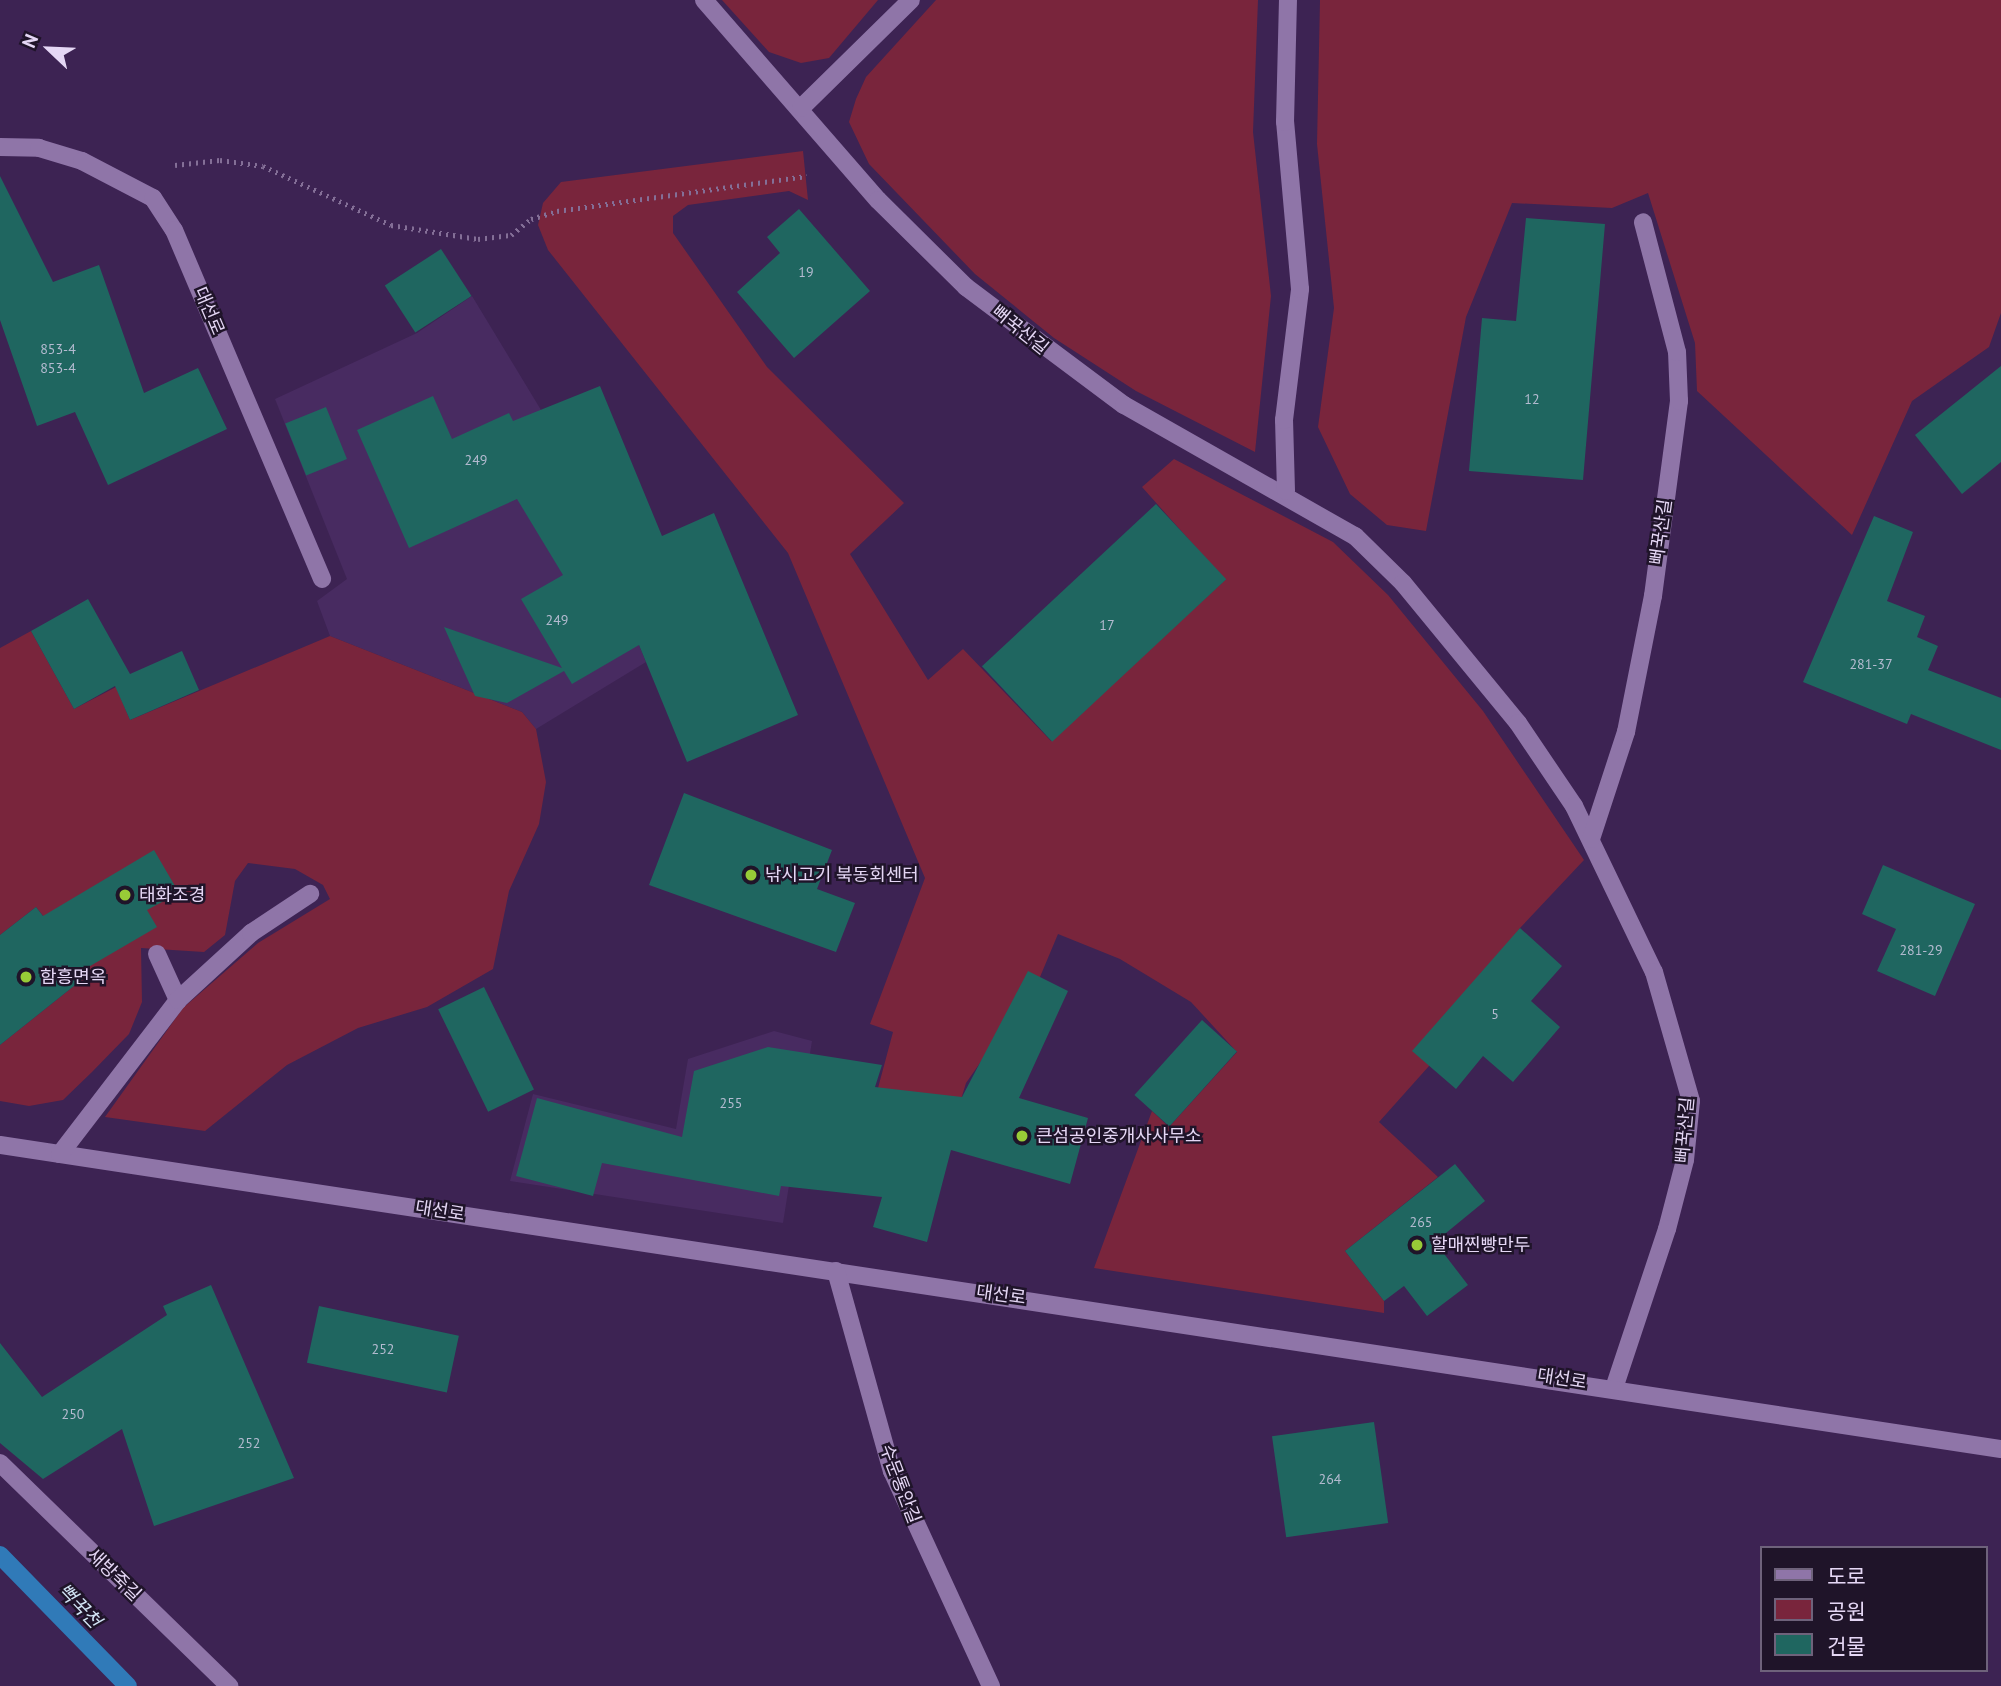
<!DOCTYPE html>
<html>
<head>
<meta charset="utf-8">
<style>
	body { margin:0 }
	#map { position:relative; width:2001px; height:1686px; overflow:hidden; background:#3d2353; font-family:"PT Sans","Noto Sans KR",sans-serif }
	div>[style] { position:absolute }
	.built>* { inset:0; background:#482b61 }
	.green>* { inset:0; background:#79253c }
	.stream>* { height:18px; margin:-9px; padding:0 9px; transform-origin:9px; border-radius:9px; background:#307ab8 }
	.building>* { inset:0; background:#1f6660; transform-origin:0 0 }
	.path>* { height:4.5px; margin-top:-2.25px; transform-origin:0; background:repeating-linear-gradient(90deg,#846f97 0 2px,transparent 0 7px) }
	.minor>* { height:18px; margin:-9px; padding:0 9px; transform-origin:9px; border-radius:9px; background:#8f75a8 }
	.dots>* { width:19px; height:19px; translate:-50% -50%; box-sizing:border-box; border:4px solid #1f1429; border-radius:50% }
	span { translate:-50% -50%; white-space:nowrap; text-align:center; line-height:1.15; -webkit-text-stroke:5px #1f1429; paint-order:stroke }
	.number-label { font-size:14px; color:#b4bbd0 }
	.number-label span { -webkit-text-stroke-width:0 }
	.street-label { font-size:18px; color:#e5d7f5 }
	.poi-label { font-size:18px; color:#e5d7f5 }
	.left { translate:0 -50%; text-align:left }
	.water-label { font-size:19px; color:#d3e5f6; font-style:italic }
	.legend { position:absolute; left:1760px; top:1546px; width:228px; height:126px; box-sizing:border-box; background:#1f1429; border:2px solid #6e627b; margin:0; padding:9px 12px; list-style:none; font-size:21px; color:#e5d7f5 }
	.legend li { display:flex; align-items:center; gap:14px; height:35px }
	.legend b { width:35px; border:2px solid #6e627b }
	.north { position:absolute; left:14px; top:14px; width:70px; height:70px; -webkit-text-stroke:5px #1f1429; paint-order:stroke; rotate:293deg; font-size:19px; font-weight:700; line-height:28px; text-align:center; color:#e5d7f5 }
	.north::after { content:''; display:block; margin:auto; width:24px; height:32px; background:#e5d7f5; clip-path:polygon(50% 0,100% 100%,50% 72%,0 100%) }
</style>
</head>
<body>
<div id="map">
	<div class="built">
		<div style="clip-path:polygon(472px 296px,541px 410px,646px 662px,536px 729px,522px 712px,330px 636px,317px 601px,347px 579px,275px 399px,417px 333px)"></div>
		<div style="clip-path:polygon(774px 1031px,812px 1041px,783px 1223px,510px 1181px,533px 1094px,676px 1129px,688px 1059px)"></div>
	</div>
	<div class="green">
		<div style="clip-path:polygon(722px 0,878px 0,829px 58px,801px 63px,769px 52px)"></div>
		<div style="clip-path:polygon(936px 0,1258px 0,1253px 132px,1271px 296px,1255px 452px,1136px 391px,1054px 338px,975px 274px,869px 164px,849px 122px,856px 99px,866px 77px)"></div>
		<div style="clip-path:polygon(1320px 0,2001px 0,2001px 313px,1989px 347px,1912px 401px,1852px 535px,1697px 391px,1695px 343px,1648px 193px,1612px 208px,1512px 203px,1466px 317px,1426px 531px,1387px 525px,1350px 494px,1318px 427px,1334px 308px,1317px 144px)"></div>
		<div style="clip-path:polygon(803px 151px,808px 200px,789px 191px,688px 205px,673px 216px,673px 233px,767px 367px,904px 503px,850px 554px,928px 680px,963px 649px,1051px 741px,1225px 580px,1142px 487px,1174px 459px,1333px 542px,1388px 595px,1483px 711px,1584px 860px,1520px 928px,1429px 1066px,1379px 1122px,1438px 1177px,1345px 1251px,1384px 1301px,1384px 1313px,1094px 1268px,1152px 1111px,1169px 1127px,1237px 1052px,1191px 1002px,1120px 959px,1058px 934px,1040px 977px,966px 1083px,959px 1106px,878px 1088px,893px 1032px,870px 1024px,925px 878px,788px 553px,548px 250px,538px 225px,543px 203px,561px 182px)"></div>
		<div style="clip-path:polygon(31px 631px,74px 709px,116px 687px,130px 720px,330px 636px,522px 712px,536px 729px,546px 782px,539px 824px,509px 891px,493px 969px,427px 1007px,358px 1028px,287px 1065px,205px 1131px,105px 1117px,183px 1008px,258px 943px,330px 899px,323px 885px,295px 869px,248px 863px,235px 881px,225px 935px,204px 952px,141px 948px,142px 1002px,129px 1034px,92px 1072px,63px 1100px,29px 1106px,0 1101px,0 1045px,89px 974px,36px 907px,0 935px,0 648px)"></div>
	</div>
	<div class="stream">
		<div style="left:0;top:1555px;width:183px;rotate:45.7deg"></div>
	</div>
	<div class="building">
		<div style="clip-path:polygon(0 176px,53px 282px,99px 265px,144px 393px,198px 368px,227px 429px,108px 485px,75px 412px,37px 426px,0 320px)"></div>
		<div style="clip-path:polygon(799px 209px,870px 291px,794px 358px,737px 292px,780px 253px,767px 237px)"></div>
		<div style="clip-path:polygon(1526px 218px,1605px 224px,1583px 480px,1469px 471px,1482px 318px,1516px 321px)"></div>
		<div style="left:441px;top:249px;width:56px;height:67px;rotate:57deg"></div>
		<div style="clip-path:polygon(2001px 366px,2001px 462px,1962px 494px,1915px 435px)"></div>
		<div style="clip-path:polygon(600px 386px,662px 536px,714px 513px,798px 715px,687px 762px,639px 645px,572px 684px,564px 671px,507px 703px,475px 696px,444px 627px,562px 668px,521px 599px,563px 575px,517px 499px,409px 548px,357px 430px,433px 396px,452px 439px,509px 413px,513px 421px)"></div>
		<div style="left:326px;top:407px;width:56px;height:44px;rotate:68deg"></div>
		<div style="left:1156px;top:504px;width:103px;height:238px;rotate:47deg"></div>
		<div style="clip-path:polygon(1874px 516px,1913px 532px,1887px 601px,1925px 616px,1917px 637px,1938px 646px,1928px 670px,2001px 698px,2001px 750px,1911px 714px,1907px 724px,1803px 682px)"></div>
		<div style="clip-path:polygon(88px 599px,130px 674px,182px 651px,199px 690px,130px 720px,115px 686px,74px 709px,31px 631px)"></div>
		<div style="clip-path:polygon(684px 793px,832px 850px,817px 889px,855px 903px,836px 952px,649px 885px)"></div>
		<div style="clip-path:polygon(154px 850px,179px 893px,147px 910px,157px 927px,85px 969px,89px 974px,0 1045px,0 935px,36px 907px,43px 916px)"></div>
		<div style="clip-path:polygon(1883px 865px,1975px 904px,1935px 996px,1877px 971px,1896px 929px,1862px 914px)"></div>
		<div style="clip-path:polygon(1520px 928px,1562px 966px,1531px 1001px,1560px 1027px,1513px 1082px,1483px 1056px,1456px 1089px,1412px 1051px)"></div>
		<div style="clip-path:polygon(1028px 971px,1068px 991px,1019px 1098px,1088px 1118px,1070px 1184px,951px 1150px,927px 1242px,873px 1227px,882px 1197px,781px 1186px,779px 1196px,602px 1163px,593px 1196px,516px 1176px,537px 1098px,682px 1137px,694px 1071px,768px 1047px,882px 1065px,875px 1087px,962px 1097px)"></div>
		<div style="left:484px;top:987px;width:114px;height:51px;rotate:64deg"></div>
		<div style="left:1202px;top:1020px;width:47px;height:101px;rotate:42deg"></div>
		<div style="clip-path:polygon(1455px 1164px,1485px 1201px,1435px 1242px,1468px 1285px,1427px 1316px,1404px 1286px,1384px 1301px,1345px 1251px)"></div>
		<div style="clip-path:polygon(211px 1285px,294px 1478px,154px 1526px,122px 1429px,43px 1479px,0 1443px,0 1343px,42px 1397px,167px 1315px,163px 1306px)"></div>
		<div style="left:319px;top:1306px;width:143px;height:58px;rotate:12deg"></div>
		<div style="left:1374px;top:1422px;width:102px;height:103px;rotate:82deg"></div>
	</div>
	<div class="path">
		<div style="left:175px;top:165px;width:45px;rotate:-6.3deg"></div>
		<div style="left:220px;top:160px;width:43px;rotate:7.9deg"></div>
		<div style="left:263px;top:166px;width:141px;rotate:24.7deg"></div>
		<div style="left:391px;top:225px;width:88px;rotate:9.1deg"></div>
		<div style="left:478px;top:239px;width:33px;rotate:-7deg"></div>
		<div style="left:511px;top:235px;width:26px;rotate:-39deg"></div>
		<div style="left:531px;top:219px;width:27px;rotate:-17deg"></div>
		<div style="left:557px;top:211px;width:252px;rotate:-8deg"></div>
	</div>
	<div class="minor">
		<div style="left:704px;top:0;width:265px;rotate:49deg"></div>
		<div style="left:878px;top:200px;width:124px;rotate:44.7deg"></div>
		<div style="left:966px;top:287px;width:197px;rotate:36.8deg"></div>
		<div style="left:1124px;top:405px;width:266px;rotate:29.6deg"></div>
		<div style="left:1355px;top:536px;width:67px;rotate:44.4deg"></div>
		<div style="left:1403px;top:583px;width:181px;rotate:50.6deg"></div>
		<div style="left:1518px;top:723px;width:100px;rotate:56deg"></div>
		<div style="left:1574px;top:806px;width:184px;rotate:64.3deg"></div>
		<div style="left:1654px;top:972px;width:134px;rotate:74deg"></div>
		<div style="left:1691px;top:1101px;width:59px;rotate:95.8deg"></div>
		<div style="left:1685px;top:1160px;width:71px;rotate:104.6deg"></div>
		<div style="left:1667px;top:1229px;width:168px;rotate:108.4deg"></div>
		<div style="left:801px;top:108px;width:154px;rotate:-44.5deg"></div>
		<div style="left:0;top:147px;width:39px;rotate:1deg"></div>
		<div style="left:39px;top:148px;width:45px;rotate:16.8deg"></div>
		<div style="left:82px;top:161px;width:80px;rotate:27.5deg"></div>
		<div style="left:153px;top:198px;width:38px;rotate:57deg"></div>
		<div style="left:174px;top:230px;width:379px;rotate:67deg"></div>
		<div style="left:1286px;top:491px;width:71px;rotate:-91.6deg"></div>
		<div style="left:1284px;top:420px;width:132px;rotate:-83deg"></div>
		<div style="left:1300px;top:289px;width:168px;rotate:-95.1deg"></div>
		<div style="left:1285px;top:122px;width:122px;rotate:-88.6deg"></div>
		<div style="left:1591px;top:839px;width:113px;rotate:-71.9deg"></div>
		<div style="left:1626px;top:732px;width:139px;rotate:-78.8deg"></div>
		<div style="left:1653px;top:596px;width:197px;rotate:-82.4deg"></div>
		<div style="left:1679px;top:401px;width:49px;rotate:-92.3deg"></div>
		<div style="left:1677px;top:352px;width:134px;rotate:-104.7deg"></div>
		<div style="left:157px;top:954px;width:51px;rotate:65.5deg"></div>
		<div style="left:0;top:1145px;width:2024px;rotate:8.64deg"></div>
		<div style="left:60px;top:1154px;width:194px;rotate:-52.5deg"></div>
		<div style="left:178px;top:1000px;width:99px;rotate:-42.5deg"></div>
		<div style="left:251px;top:933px;width:71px;rotate:-33.5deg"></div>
		<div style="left:836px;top:1271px;width:208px;rotate:74.4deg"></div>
		<div style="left:892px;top:1471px;width:237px;rotate:65.3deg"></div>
		<div style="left:0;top:1463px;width:320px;rotate:44.2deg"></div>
	</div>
	<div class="dots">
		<div style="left:751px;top:875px;background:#98cb37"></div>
		<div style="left:125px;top:895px;background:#98cb37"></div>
		<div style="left:26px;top:977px;background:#98cb37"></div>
		<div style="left:1022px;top:1136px;background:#98cb37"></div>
		<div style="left:1417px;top:1245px;background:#98cb37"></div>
	</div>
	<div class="number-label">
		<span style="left:806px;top:272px">19</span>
		<span style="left:58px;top:349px">853-4</span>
		<span style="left:58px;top:368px">853-4</span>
		<span style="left:1532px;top:399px">12</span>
		<span style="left:476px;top:460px">249</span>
		<span style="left:557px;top:620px">249</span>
		<span style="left:1107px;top:625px">17</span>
		<span style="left:1871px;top:664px">281-37</span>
		<span style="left:1921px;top:950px">281-29</span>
		<span style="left:1495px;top:1014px">5</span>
		<span style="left:731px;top:1103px">255</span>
		<span style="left:1421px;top:1222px">265</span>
		<span style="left:383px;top:1349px">252</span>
		<span style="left:73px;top:1414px">250</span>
		<span style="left:249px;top:1443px">252</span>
		<span style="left:1330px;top:1479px">264</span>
	</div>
	<div class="street-label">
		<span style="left:209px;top:311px;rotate:67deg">대선로</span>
		<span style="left:1020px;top:330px;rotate:39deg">뻐꾹산길</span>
		<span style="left:1661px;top:532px;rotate:-82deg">뻐꾹산길</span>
		<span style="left:1685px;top:1130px;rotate:-85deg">뻐꾹산길</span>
		<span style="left:440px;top:1211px;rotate:9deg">대선로</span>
		<span style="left:1001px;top:1295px;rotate:8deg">대선로</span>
		<span style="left:1562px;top:1379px;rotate:9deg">대선로</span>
		<span style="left:900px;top:1484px;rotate:69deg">수문통안길</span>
		<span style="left:114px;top:1575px;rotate:44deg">새방죽길</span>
	</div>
	<div class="poi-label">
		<span class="left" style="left:765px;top:875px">낚시고기 북동회센터</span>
		<span class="left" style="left:139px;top:895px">태화조경</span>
		<span class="left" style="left:40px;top:977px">함흥면옥</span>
		<span class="left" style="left:1036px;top:1136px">큰섬공인중개사사무소</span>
		<span class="left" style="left:1431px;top:1245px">할매찐빵만두</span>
	</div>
	<div class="water-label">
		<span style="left:79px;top:1606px;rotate:46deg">뻑꾹천</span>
	</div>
	<ul class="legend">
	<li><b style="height:9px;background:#8f75a8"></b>도로</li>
	<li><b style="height:19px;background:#79253c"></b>공원</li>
	<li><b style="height:19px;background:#1f6660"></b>건물</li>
	</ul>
	<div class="north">N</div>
</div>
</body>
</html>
